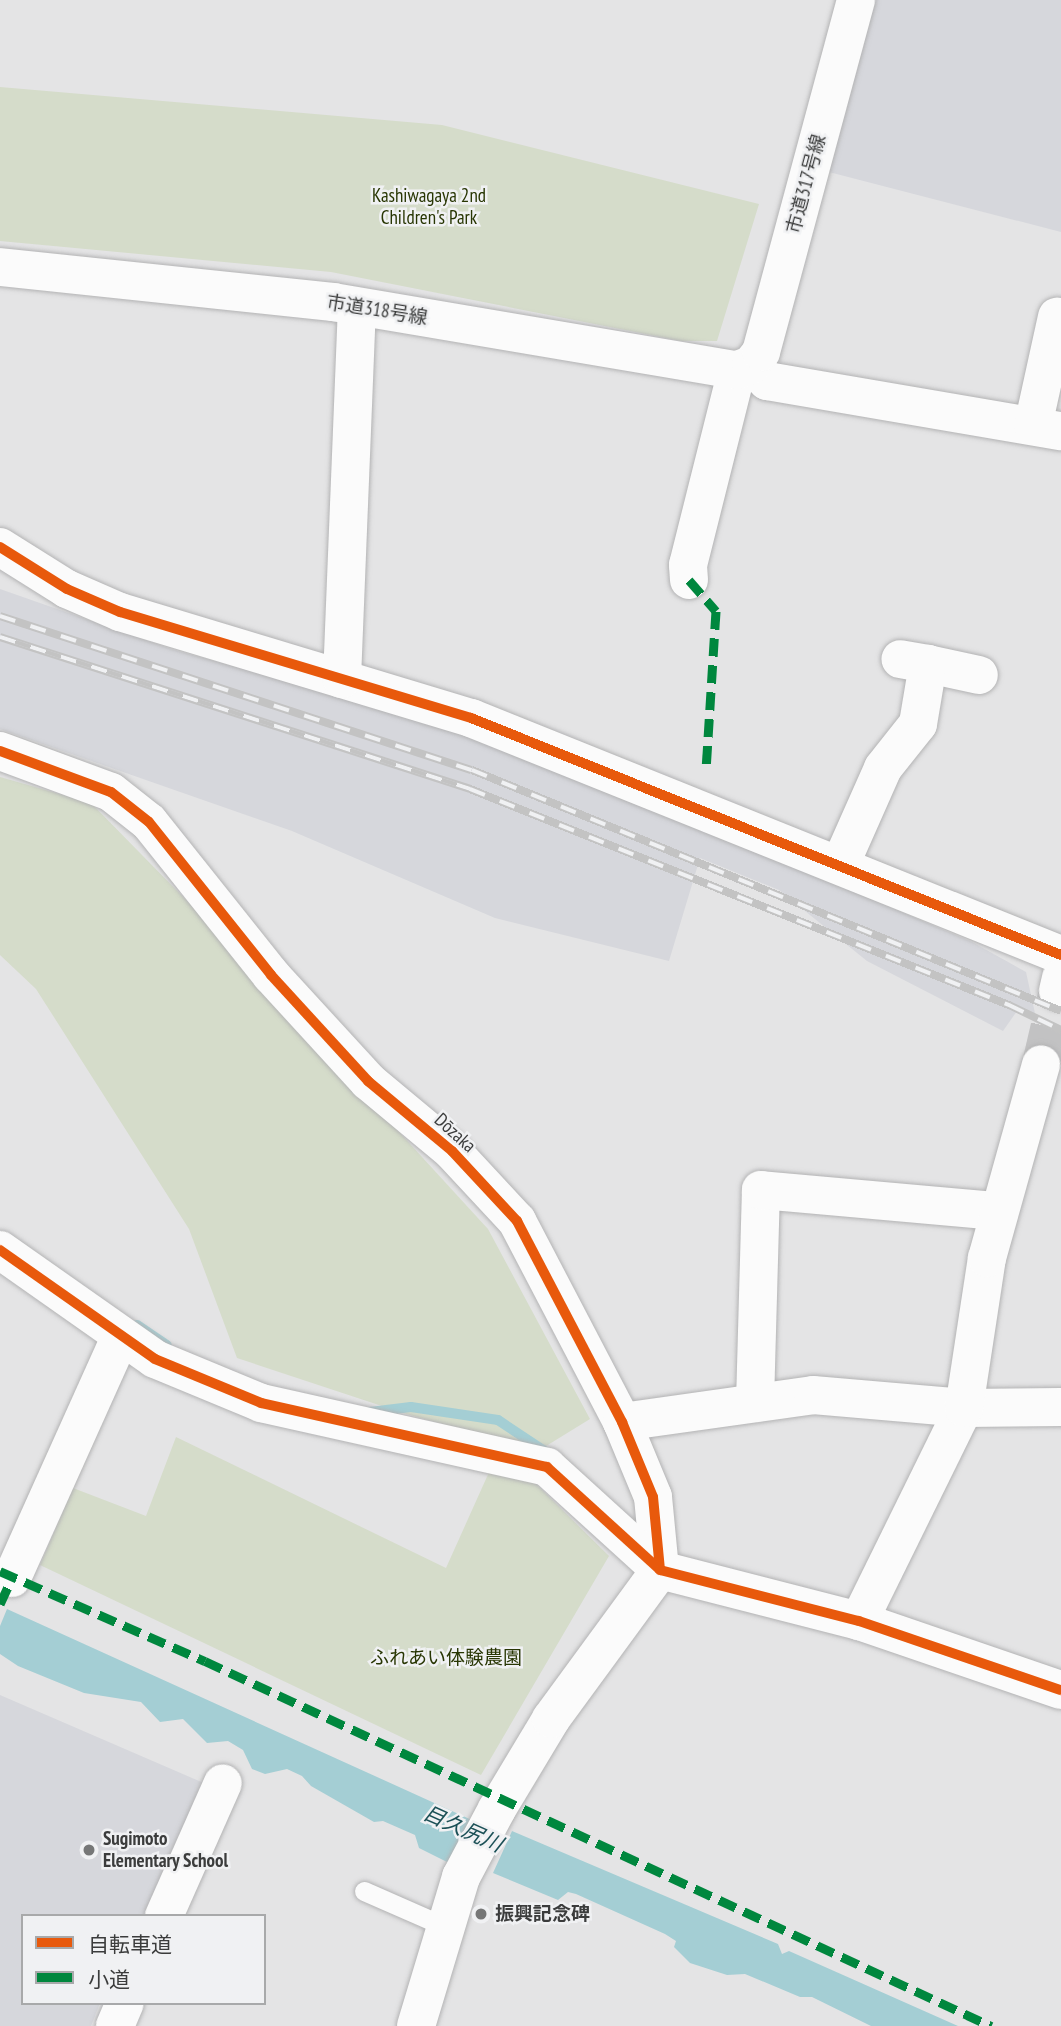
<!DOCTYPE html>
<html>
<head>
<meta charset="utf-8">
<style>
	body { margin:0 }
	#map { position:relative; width:1061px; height:2026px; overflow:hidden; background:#e4e4e5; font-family:"PT Sans Narrow","Noto Sans JP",sans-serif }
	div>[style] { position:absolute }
	.built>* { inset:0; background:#d6d7dc }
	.green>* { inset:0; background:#d5dcca }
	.water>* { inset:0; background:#a4ced4 }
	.stream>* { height:10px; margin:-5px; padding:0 5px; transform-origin:5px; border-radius:5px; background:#a4ced4 }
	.minor-tunnel>* { height:38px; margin-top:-19px; transform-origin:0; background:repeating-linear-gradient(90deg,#c2c2c3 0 38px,transparent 0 57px) }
	.roads { filter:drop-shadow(0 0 2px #b3b3b4) drop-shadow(0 0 2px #b3b3b4) }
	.service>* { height:19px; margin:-9.5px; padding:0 9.5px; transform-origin:9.5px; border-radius:9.5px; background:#fbfbfb }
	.minor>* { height:38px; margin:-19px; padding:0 19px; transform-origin:19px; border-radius:19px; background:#fbfbfb }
	.tertiary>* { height:38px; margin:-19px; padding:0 19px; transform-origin:19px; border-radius:19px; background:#fbfbfb }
	.rail>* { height:8px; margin-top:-4px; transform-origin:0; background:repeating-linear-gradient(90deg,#f0f1f3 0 16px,#c3c3c3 0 32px); box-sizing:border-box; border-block:2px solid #c3c3c3 }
	.quiet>* { height:9px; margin-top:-4.5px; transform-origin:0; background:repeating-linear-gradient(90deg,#00873e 0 18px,transparent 0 27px) }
	.cycleway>* { height:10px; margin:-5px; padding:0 5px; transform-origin:5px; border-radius:5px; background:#e8590c }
	.dots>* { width:19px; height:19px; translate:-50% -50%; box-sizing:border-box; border:4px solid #f0f1f3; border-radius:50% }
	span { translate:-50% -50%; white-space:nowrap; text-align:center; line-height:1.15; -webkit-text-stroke:5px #f0f1f3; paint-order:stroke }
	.street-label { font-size:19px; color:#3b3c3c }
	.park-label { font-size:19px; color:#283603 }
	.poi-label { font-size:19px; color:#3b3c3c; font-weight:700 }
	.left { translate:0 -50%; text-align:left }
	.water-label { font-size:21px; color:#1b5056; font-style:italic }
	.legend { position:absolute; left:21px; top:1914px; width:245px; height:91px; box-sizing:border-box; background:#f0f1f3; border:2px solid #a8a9aa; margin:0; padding:9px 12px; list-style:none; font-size:21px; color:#3b3c3c }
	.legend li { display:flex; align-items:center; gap:14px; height:35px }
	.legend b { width:35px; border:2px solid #a8a9aa }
</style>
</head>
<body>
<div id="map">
	<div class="built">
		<div style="clip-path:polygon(872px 0,1061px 0,1061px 232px,825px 171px)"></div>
		<div style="clip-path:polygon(0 589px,174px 650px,528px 746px,732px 840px,972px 942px,1026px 972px,1036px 1018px,1017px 1011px,1003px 1031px,867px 961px,779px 890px,700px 858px,669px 961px,495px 918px,292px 831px,0 729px)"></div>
		<div style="clip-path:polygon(0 1695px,206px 1784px,149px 1916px,23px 1916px,23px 2003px,100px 2003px,91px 2026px,0 2026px)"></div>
	</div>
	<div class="green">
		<div style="clip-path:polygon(0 87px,442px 125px,759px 204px,717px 341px,681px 341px,331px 272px,0 241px)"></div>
		<div style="clip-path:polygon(0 777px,91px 803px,191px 905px,488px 1229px,590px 1419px,538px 1451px,403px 1413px,237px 1358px,189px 1229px,36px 989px,0 955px)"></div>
		<div style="clip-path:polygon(176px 1437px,446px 1568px,490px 1470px,531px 1479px,609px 1556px,481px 1775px,40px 1565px,73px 1488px,146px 1516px)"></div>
	</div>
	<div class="water">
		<div style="clip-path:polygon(7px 1609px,474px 1821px,455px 1866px,419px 1848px,415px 1835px,383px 1821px,374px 1822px,311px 1786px,302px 1776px,287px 1769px,265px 1774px,252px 1769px,243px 1750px,228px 1741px,207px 1743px,183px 1719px,160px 1722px,141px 1702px,84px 1693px,18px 1666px,0 1654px,0 1626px)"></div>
		<div style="clip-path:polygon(512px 1831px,778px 1944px,782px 1954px,789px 1951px,958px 2026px,871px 2026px,812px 1997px,800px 1997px,745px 1974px,727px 1975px,690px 1963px,674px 1947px,676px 1941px,665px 1934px,576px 1894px,568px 1892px,558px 1900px,493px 1873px)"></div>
	</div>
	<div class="stream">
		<div style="left:137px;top:1325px;width:36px;rotate:34deg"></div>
		<div style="left:370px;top:1412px;width:41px;rotate:-7deg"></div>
		<div style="left:411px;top:1407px;width:88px;rotate:8.5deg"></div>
		<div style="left:498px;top:1420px;width:58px;rotate:33.7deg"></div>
	</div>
	<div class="minor-tunnel">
		<div style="left:1041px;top:1064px;width:75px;rotate:-76.9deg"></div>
	</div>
	<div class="roads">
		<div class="service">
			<div style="left:364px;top:1891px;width:90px;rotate:23.7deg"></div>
		</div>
		<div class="minor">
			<div style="left:751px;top:365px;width:23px;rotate:45deg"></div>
			<div style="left:767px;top:381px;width:298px;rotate:9.7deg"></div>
			<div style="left:1033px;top:426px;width:112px;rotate:-77.6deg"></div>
			<div style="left:0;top:547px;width:79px;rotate:32.1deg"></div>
			<div style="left:67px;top:589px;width:58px;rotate:23.5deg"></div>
			<div style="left:120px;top:612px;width:367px;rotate:16.8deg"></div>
			<div style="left:471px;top:718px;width:636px;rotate:21.89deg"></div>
			<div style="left:689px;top:580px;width:15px;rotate:-94deg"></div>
			<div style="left:688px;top:565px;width:201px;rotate:-75.9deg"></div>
			<div style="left:928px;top:664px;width:52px;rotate:12.2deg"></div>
			<div style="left:342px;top:679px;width:372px;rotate:-87.7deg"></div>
			<div style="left:0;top:751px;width:118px;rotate:20.3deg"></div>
			<div style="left:111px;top:792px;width:48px;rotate:38.3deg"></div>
			<div style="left:149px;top:822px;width:196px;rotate:51.4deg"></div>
			<div style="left:271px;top:975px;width:144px;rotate:47.5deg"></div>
			<div style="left:368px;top:1081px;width:109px;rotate:39.8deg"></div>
			<div style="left:452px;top:1151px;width:96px;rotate:47.1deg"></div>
			<div style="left:517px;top:1221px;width:227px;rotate:62.4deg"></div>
			<div style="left:622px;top:1422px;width:81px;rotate:67.5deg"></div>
			<div style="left:653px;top:1497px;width:73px;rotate:84.5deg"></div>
			<div style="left:841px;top:863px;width:104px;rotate:-66.1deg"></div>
			<div style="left:883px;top:768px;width:56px;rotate:-51.5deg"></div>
			<div style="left:918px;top:724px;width:61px;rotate:-80.5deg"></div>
			<div style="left:928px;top:664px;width:28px;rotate:-170deg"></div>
			<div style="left:1058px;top:991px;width:13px;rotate:-77deg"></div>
			<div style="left:0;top:1250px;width:189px;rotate:35.1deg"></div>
			<div style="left:155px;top:1359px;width:115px;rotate:22.5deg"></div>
			<div style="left:261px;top:1403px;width:293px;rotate:12.6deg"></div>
			<div style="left:547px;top:1467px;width:153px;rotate:42.3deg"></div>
			<div style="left:660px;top:1570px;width:205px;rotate:14.4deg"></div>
			<div style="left:859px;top:1621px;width:213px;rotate:18.9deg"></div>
			<div style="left:755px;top:1403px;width:213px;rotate:-88.4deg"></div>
			<div style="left:761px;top:1190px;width:238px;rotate:5.1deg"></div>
			<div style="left:622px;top:1422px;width:193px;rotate:-8deg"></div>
			<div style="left:813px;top:1395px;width:152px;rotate:4.9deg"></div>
			<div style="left:964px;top:1408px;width:97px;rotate:-0.6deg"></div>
			<div style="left:12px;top:1578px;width:263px;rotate:-65.8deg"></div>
			<div style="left:859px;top:1621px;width:237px;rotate:-63.8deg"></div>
			<div style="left:964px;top:1408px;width:152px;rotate:-81.3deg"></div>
			<div style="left:987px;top:1258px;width:201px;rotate:-74.4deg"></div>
			<div style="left:164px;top:1916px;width:145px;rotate:-66.1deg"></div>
			<div style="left:115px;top:2026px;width:25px;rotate:-67deg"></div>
			<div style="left:416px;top:2026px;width:156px;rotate:-73.2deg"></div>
			<div style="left:461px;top:1877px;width:77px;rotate:-62.1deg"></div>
			<div style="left:497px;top:1809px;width:105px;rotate:-59deg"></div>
			<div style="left:551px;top:1719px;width:185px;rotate:-53.8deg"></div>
		</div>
		<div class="tertiary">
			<div style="left:0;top:267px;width:335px;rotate:6deg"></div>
			<div style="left:333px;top:302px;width:410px;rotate:9.6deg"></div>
			<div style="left:737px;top:370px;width:15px;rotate:-20deg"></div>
			<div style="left:751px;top:365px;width:16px;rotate:-52deg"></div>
			<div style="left:761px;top:352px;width:365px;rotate:-74.9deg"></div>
		</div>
	</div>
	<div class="rail">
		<div style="left:0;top:616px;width:496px;rotate:18.1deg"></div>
		<div style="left:472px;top:770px;width:636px;rotate:22.25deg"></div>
		<div style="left:0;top:637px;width:494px;rotate:17.9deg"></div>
		<div style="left:470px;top:789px;width:581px;rotate:21.84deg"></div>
		<div style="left:1009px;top:1005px;width:58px;rotate:25.7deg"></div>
	</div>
	<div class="quiet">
		<div style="left:689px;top:580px;width:41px;rotate:48.9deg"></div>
		<div style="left:716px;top:611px;width:160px;rotate:93.6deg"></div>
		<div style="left:0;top:1571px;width:224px;rotate:23.7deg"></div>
		<div style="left:205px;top:1661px;width:867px;rotate:24.91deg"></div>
		<div style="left:0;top:1604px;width:29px;rotate:-65deg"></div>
	</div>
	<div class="cycleway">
		<div style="left:0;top:547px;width:79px;rotate:32.1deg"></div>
		<div style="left:67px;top:589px;width:58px;rotate:23.5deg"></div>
		<div style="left:120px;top:612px;width:367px;rotate:16.8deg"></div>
		<div style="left:471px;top:718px;width:636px;rotate:21.89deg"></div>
		<div style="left:0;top:751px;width:118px;rotate:20.3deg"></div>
		<div style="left:111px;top:792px;width:48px;rotate:38.3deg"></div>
		<div style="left:149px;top:822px;width:196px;rotate:51.4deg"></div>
		<div style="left:271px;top:975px;width:144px;rotate:47.5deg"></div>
		<div style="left:368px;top:1081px;width:109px;rotate:39.8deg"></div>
		<div style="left:452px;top:1151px;width:96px;rotate:47.1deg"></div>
		<div style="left:517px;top:1221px;width:227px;rotate:62.4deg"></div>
		<div style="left:622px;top:1422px;width:81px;rotate:67.5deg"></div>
		<div style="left:653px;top:1497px;width:73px;rotate:84.5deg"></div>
		<div style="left:0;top:1250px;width:189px;rotate:35.1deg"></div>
		<div style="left:155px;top:1359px;width:115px;rotate:22.5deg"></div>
		<div style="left:261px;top:1403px;width:293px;rotate:12.6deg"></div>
		<div style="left:547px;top:1467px;width:153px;rotate:42.3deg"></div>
		<div style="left:660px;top:1570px;width:205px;rotate:14.4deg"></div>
		<div style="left:859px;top:1621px;width:213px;rotate:18.9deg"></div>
	</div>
	<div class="dots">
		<div style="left:89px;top:1850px;background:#767777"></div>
		<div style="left:481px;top:1914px;background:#767777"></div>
	</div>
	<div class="street-label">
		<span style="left:806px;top:184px;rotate:-75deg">市道317号線</span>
		<span style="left:377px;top:310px;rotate:9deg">市道318号線</span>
		<span style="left:455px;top:1133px;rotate:42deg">Dōzaka</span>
	</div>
	<div class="park-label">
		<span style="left:429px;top:207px">Kashiwagaya 2nd<br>Children's Park</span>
		<span style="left:446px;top:1658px">ふれあい体験農園</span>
	</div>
	<div class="poi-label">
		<span class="left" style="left:103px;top:1850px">Sugimoto<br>Elementary School</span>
		<span class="left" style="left:495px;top:1914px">振興記念碑</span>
	</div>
	<div class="water-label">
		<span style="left:463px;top:1829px;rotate:24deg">目久尻川</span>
	</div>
	<ul class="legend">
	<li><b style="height:9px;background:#e8590c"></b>自転車道</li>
	<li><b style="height:9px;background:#00873e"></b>小道</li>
	</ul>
</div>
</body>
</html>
